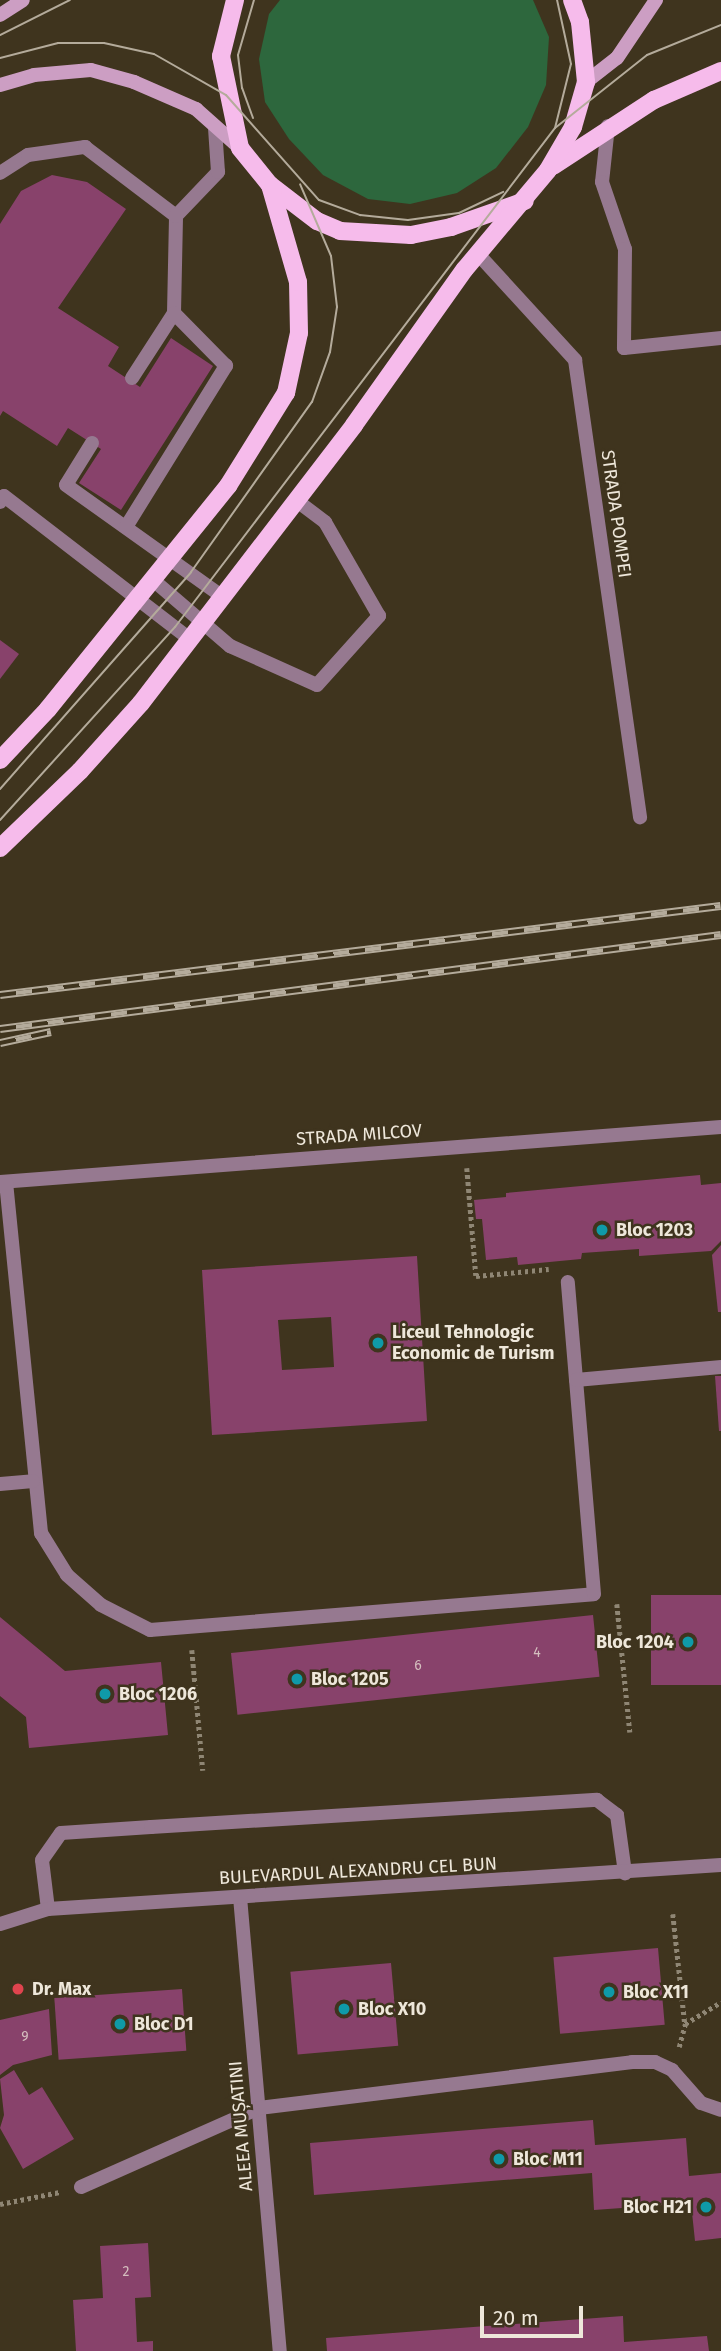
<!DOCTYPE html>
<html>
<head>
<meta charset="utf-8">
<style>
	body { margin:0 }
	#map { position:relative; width:721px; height:2351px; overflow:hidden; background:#3f341e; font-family:"Fira Sans",sans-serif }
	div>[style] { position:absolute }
	.green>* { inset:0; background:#2d673d }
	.building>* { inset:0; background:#88426b; transform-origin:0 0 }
	.path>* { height:4.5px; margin-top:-2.25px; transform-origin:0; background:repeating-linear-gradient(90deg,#8f8674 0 3.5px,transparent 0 7px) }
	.service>* { height:14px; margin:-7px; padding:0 7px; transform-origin:7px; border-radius:7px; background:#967990 }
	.minor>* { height:14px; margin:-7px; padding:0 7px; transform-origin:7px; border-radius:7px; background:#967990 }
	.tertiary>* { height:14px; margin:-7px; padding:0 7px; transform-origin:7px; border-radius:7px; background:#967990 }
	.secondary>* { height:14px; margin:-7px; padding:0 7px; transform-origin:7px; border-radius:7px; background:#cc9ec3 }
	.primary>* { height:18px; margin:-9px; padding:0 9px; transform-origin:9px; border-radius:9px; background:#f6bbeb }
	.tram>* { height:2px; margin:-1px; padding:0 1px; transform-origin:1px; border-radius:1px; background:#b4ab9b }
	.rail>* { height:8px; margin-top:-4px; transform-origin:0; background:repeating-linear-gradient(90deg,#3f341e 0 16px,#b4ab9b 0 32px); box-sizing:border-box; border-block:2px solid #b4ab9b }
	.dots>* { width:19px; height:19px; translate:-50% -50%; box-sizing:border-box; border:4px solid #3f341e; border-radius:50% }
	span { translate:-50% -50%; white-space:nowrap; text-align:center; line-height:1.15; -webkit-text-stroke:5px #3f341e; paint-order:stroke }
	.number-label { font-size:14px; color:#d4bebe }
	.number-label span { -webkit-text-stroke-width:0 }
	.street-label { font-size:18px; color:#eee7da }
	.poi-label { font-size:18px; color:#eee7da; font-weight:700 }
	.left { translate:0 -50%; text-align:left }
	.right { translate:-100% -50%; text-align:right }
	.scale { position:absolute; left:480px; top:2306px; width:103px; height:32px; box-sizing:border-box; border:4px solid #eee7da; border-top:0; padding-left:9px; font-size:21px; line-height:24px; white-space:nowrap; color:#eee7da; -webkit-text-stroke:5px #3f341e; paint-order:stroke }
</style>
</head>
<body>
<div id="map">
	<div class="green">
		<div style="clip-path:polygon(280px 0,533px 0,549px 37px,546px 85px,528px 127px,496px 168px,457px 193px,410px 204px,368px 199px,323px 175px,289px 139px,265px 102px,259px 59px,269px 14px)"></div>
	</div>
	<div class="building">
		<div style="clip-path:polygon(52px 175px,87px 182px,126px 209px,58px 308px,119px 347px,108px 366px,140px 387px,171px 338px,213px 366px,121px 510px,79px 483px,101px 449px,68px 428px,57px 446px,3px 411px,0 416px,0 224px,21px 191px)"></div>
		<div style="clip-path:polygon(0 640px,19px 654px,0 679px)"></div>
		<div style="clip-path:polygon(700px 1175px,701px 1185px,721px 1183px,721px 1241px,711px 1251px,639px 1256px,639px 1249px,582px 1253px,581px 1259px,518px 1265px,517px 1257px,486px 1260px,482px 1219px,476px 1219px,474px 1200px,506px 1197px,506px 1193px)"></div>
		<div style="clip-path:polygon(721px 1245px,721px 1312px,718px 1312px,712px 1255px)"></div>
		<div style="clip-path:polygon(evenodd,417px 1256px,427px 1421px,212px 1435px,202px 1270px,417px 1256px,331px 1317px,334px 1367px,282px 1370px,278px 1320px,331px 1317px)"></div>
		<div style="clip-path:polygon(715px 1376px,721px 1376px,721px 1431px,719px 1431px)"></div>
		<div style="left:721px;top:1595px;width:90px;height:70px;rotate:90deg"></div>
		<div style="left:593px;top:1615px;width:62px;height:364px;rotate:84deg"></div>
		<div style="clip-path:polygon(0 1617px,65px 1671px,161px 1662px,168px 1735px,29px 1748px,26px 1717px,0 1696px)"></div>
		<div style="left:658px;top:1948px;width:77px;height:105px;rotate:85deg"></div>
		<div style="left:391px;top:1963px;width:83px;height:101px;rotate:85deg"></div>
		<div style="left:182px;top:1989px;width:62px;height:128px;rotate:86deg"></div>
		<div style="clip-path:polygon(49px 2009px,52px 2055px,13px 2065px,0 2075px,0 2020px)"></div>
		<div style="clip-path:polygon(14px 2070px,29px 2095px,42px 2087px,74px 2139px,23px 2169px,0 2128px,4px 2115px,0 2079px)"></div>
		<div style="clip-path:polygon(593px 2120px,595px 2145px,686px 2138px,689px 2176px,721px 2173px,721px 2238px,695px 2241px,691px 2203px,594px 2210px,592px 2173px,314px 2195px,310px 2143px)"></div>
		<div style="clip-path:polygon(148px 2243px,151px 2297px,135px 2298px,137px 2342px,153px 2341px,153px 2351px,76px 2351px,73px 2300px,103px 2298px,100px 2246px)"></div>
		<div style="clip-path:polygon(623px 2316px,624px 2342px,707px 2336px,709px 2351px,327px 2351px,326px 2338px)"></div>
	</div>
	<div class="path">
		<div style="left:467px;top:1168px;width:108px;rotate:85.2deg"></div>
		<div style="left:476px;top:1276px;width:73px;rotate:-5.5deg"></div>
		<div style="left:617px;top:1604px;width:129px;rotate:84.2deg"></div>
		<div style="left:192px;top:1650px;width:121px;rotate:84.8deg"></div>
		<div style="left:673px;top:1914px;width:111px;rotate:83.8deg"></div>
		<div style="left:679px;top:2047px;width:24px;rotate:-75deg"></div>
		<div style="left:685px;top:2024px;width:42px;rotate:-31.4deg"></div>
		<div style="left:0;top:2204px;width:61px;rotate:-11.3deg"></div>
	</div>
	<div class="service">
		<div style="left:608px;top:126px;width:56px;rotate:96.1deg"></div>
		<div style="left:602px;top:182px;width:71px;rotate:71.1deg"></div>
		<div style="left:625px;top:249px;width:99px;rotate:90.6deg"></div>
		<div style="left:624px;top:348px;width:98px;rotate:-5.9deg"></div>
		<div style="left:0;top:173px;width:33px;rotate:-33deg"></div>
		<div style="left:28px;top:155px;width:58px;rotate:-8deg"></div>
		<div style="left:85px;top:147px;width:114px;rotate:37.2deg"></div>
		<div style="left:478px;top:254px;width:144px;rotate:47.5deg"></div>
		<div style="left:575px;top:360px;width:462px;rotate:81.9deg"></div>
		<div style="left:132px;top:378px;width:77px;rotate:-57.1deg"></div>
		<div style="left:174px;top:313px;width:97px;rotate:-88.8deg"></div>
		<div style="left:176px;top:216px;width:61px;rotate:-46.3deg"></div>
		<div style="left:218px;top:172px;width:44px;rotate:-93.9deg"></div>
		<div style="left:92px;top:443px;width:49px;rotate:121.8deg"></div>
		<div style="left:66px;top:485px;width:193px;rotate:35.5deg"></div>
		<div style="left:0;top:502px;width:7px;rotate:-56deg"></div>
		<div style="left:4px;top:496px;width:235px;rotate:37.6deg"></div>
		<div style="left:126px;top:527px;width:190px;rotate:-58.2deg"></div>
		<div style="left:226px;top:366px;width:74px;rotate:-134.5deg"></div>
		<div style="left:152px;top:579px;width:103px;rotate:40.7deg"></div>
		<div style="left:230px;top:646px;width:95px;rotate:24.1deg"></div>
		<div style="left:317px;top:685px;width:93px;rotate:-48.1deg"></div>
		<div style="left:379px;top:616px;width:108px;rotate:-119.9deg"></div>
		<div style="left:325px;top:522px;width:36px;rotate:-143deg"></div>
		<div style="left:48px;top:1909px;width:49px;rotate:-97deg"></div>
		<div style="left:42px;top:1860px;width:33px;rotate:-55deg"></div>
		<div style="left:61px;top:1833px;width:90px;rotate:-3.8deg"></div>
		<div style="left:151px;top:1827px;width:447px;rotate:-3.5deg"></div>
		<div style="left:597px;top:1800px;width:25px;rotate:37deg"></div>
		<div style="left:617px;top:1815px;width:59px;rotate:82.1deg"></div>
	</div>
	<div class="minor">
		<div style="left:0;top:1182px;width:723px;rotate:-4.36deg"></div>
		<div style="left:6px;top:1182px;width:353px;rotate:84.3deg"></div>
		<div style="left:41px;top:1533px;width:49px;rotate:58.2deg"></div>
		<div style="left:67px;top:1575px;width:45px;rotate:41.4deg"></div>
		<div style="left:101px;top:1605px;width:55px;rotate:27deg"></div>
		<div style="left:150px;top:1630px;width:445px;rotate:-4.6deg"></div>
		<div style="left:594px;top:1594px;width:313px;rotate:-94.8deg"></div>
		<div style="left:576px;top:1380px;width:146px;rotate:-5.1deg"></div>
		<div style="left:0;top:1484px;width:33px;rotate:-5deg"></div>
		<div style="left:240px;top:1897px;width:456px;rotate:85deg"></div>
		<div style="left:81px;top:2187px;width:195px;rotate:-23.9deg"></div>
		<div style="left:259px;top:2108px;width:376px;rotate:-7deg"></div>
		<div style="left:632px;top:2062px;width:23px"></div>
		<div style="left:655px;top:2062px;width:19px;rotate:25deg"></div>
		<div style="left:672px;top:2070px;width:44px;rotate:48.7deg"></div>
		<div style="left:701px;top:2103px;width:21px;rotate:19deg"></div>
	</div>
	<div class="tertiary">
		<div style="left:0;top:1924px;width:50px;rotate:-17.4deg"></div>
		<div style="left:48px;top:1909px;width:674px;rotate:-3.74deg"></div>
	</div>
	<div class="secondary">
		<div style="left:0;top:15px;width:27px;rotate:-33deg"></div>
		<div style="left:586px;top:82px;width:39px;rotate:-38deg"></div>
		<div style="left:617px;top:58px;width:70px;rotate:-56.1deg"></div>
		<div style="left:0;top:85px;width:35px;rotate:-16deg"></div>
		<div style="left:34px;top:75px;width:57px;rotate:-5deg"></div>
		<div style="left:91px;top:70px;width:45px;rotate:15.6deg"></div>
		<div style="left:134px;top:82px;width:68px;rotate:23.5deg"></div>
		<div style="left:196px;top:109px;width:59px;rotate:41.6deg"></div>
	</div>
	<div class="primary">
		<div style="left:235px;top:0;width:58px;rotate:104deg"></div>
		<div style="left:221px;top:56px;width:94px;rotate:78.3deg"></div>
		<div style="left:240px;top:148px;width:48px;rotate:51deg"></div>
		<div style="left:270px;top:185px;width:59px;rotate:37.5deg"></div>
		<div style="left:317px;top:221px;width:25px;rotate:23deg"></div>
		<div style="left:340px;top:231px;width:71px;rotate:3.2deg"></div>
		<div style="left:411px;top:235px;width:41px;rotate:-11.3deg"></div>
		<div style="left:451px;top:227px;width:78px;rotate:-19.4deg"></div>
		<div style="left:553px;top:166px;width:121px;rotate:-33.2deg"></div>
		<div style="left:654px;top:100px;width:73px;rotate:-23.4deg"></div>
		<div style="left:0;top:760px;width:70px;rotate:-46.7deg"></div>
		<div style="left:48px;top:709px;width:287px;rotate:-51.1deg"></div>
		<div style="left:228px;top:486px;width:110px;rotate:-58.1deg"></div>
		<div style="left:286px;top:393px;width:61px;rotate:-77.8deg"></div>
		<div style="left:299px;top:333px;width:51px;rotate:-91.1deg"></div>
		<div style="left:298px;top:282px;width:101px;rotate:-106.1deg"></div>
		<div style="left:0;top:848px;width:111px;rotate:-43.9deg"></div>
		<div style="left:80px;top:771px;width:91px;rotate:-48.1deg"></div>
		<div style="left:141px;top:703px;width:350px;rotate:-52.5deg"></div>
		<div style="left:354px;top:425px;width:191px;rotate:-54.6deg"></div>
		<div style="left:465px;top:269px;width:129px;rotate:-50deg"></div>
		<div style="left:548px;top:170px;width:50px;rotate:-59.8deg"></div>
		<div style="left:573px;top:127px;width:47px;rotate:-73.9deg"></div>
		<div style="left:586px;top:82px;width:60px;rotate:-95.7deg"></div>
		<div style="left:580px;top:22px;width:23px;rotate:-110deg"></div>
	</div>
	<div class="tram">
		<div style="left:0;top:35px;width:78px;rotate:-26.6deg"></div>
		<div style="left:0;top:58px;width:60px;rotate:-14.5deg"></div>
		<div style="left:58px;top:43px;width:46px"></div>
		<div style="left:104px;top:43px;width:51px;rotate:12.4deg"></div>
		<div style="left:154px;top:54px;width:83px;rotate:29.7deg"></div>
		<div style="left:226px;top:95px;width:140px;rotate:48.5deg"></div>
		<div style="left:319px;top:200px;width:44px;rotate:20.1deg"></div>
		<div style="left:360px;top:215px;width:48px;rotate:5.9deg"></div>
		<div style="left:408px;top:220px;width:51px;rotate:-7.8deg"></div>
		<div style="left:459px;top:213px;width:49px;rotate:-25.5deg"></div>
		<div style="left:253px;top:118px;width:32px;rotate:-110deg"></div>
		<div style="left:242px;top:88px;width:33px;rotate:-97deg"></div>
		<div style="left:238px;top:55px;width:57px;rotate:-73.8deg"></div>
		<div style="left:555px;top:128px;width:66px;rotate:-76deg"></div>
		<div style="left:571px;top:64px;width:66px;rotate:-102.3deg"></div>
		<div style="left:0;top:789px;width:289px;rotate:-48.6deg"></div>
		<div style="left:191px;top:572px;width:209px;rotate:-54.6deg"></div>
		<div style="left:312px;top:402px;width:53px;rotate:-70.2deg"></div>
		<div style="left:330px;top:352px;width:46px;rotate:-81.2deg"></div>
		<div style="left:337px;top:307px;width:51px;rotate:-96.7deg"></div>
		<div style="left:331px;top:256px;width:78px;rotate:-113.3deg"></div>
		<div style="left:0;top:820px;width:261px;rotate:-47.8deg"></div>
		<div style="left:175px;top:627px;width:627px;rotate:-52.71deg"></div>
		<div style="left:555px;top:128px;width:117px;rotate:-38.4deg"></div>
		<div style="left:647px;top:55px;width:80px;rotate:-22.1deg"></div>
	</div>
	<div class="rail">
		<div style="left:0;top:995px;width:726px;rotate:-7.04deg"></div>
		<div style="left:0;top:1029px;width:727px;rotate:-7.43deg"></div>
		<div style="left:0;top:1043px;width:52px;rotate:-12.2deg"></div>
	</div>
	<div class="dots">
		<div style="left:602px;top:1230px;background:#0f9aa8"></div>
		<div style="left:378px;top:1343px;background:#0f9aa8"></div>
		<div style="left:688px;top:1642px;background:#0f9aa8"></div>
		<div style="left:297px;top:1679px;background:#0f9aa8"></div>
		<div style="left:105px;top:1694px;background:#0f9aa8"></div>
		<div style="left:18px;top:1989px;background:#e0444e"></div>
		<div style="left:609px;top:1992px;background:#0f9aa8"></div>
		<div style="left:344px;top:2009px;background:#0f9aa8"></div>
		<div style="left:120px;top:2024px;background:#0f9aa8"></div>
		<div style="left:499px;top:2159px;background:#0f9aa8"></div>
		<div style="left:706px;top:2207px;background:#0f9aa8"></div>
	</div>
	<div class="number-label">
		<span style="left:537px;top:1653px">4</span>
		<span style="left:418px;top:1666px">6</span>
		<span style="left:25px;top:2037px">9</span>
		<span style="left:126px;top:2272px">2</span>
	</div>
	<div class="street-label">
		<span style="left:616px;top:514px;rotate:82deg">STRADA POMPEI</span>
		<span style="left:359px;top:1135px;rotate:-4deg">STRADA MILCOV</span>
		<span style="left:358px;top:1871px;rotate:-3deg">BULEVARDUL ALEXANDRU CEL BUN</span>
		<span style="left:241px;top:2126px;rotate:-95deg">ALEEA MUȘATINI</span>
	</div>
	<div class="poi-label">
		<span class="left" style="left:616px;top:1230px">Bloc 1203</span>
		<span class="left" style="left:392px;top:1343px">Liceul Tehnologic<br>Economic de Turism</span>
		<span class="right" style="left:674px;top:1642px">Bloc 1204</span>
		<span class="left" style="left:311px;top:1679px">Bloc 1205</span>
		<span class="left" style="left:119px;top:1694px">Bloc 1206</span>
		<span class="left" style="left:32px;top:1989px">Dr. Max</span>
		<span class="left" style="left:623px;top:1992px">Bloc X11</span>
		<span class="left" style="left:358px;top:2009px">Bloc X10</span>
		<span class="left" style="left:134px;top:2024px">Bloc D1</span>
		<span class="left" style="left:513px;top:2159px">Bloc M11</span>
		<span class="right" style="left:692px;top:2207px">Bloc H21</span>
	</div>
	<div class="scale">20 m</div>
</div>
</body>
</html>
